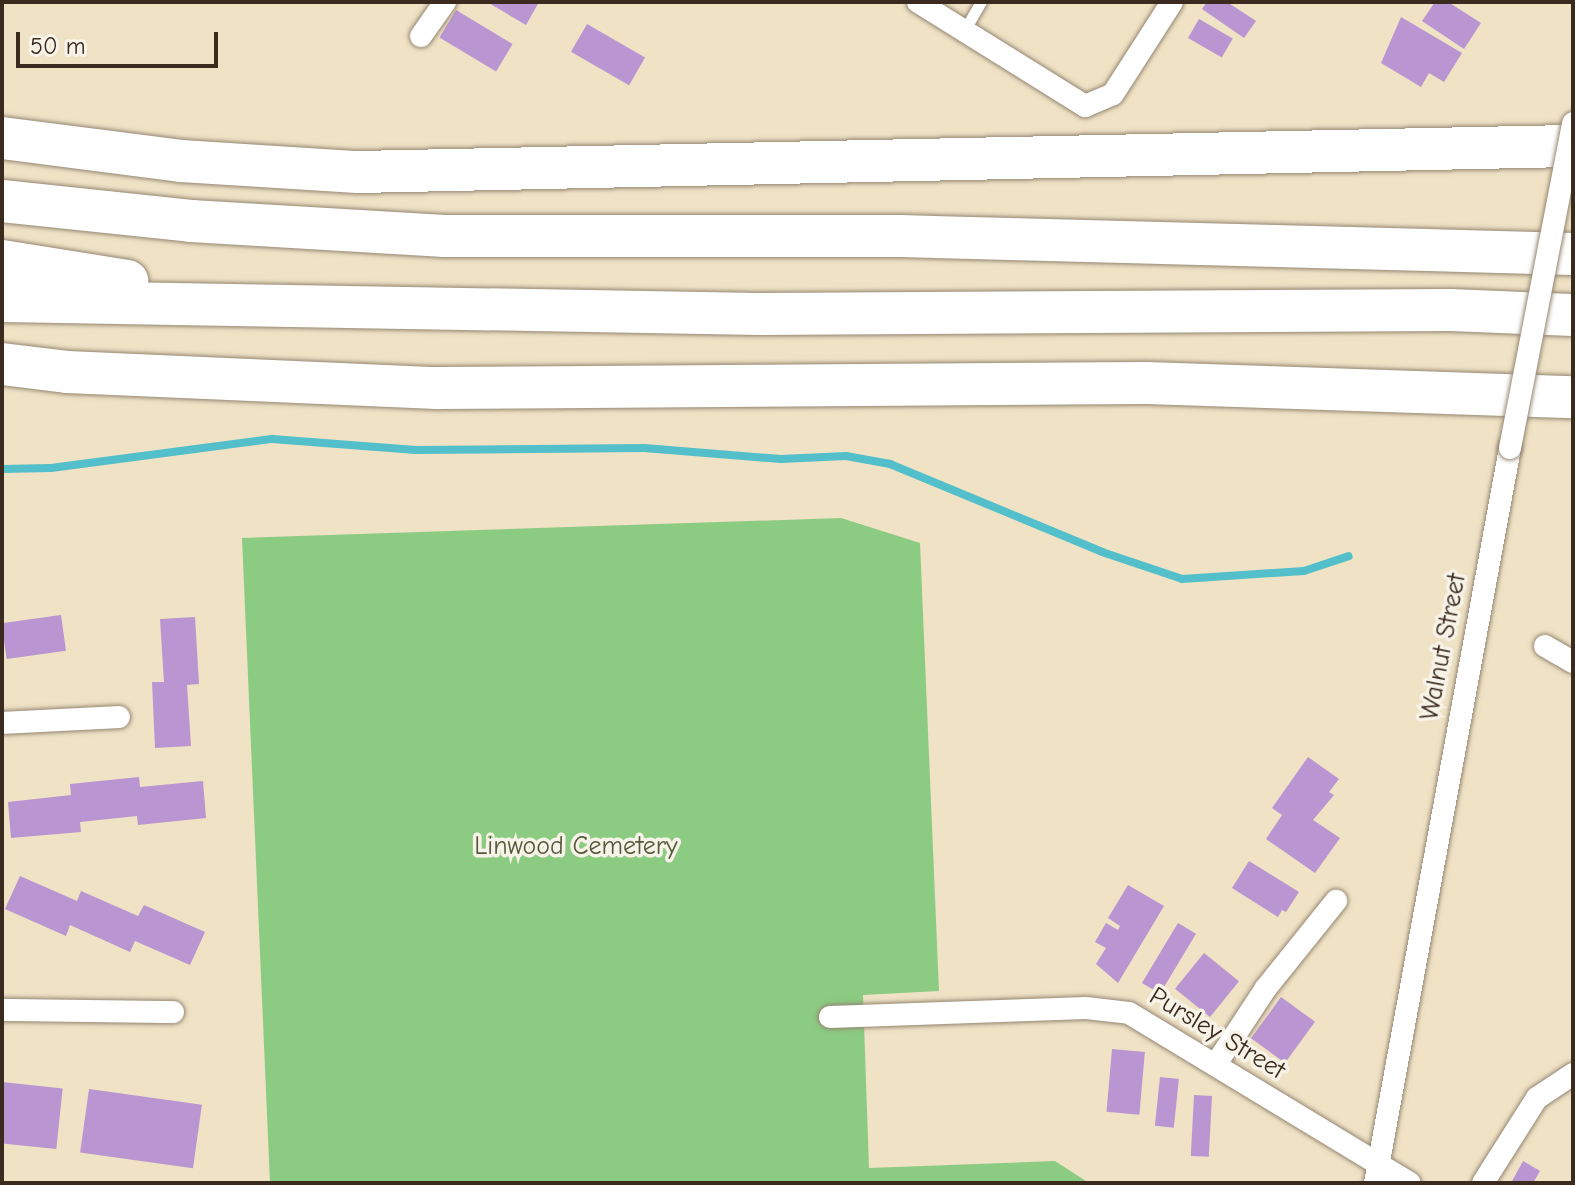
<!DOCTYPE html>
<html>
<head>
<meta charset="utf-8">
<style>
	body { margin:0 }
	#map { position:relative; width:1575px; height:1185px; overflow:hidden; background:#efe2c5; font-family:"Comic Neue",sans-serif }
	div>[style] { position:absolute }
	.green>* { inset:0; background:#8bcb82 }
	.stream>* { height:8px; margin:-4px; padding:0 4px; transform-origin:4px; border-radius:4px; background:#52bfcb }
	.building>* { inset:0; background:#b995d2; transform-origin:0 0 }
	.roads { filter:drop-shadow(0 0 2px #958672) drop-shadow(0 0 2px #958672) }
	.service>* { height:11px; margin:-5.5px; padding:0 5.5px; transform-origin:5.5px; border-radius:5.5px; background:#fff }
	.minor>* { height:22px; margin:-11px; padding:0 11px; transform-origin:11px; border-radius:11px; background:#fff }
	.motorway>* { height:42px; margin:-21px; padding:0 21px; transform-origin:21px; border-radius:21px; background:#fff }
	.bridges { filter:drop-shadow(0 0 2px #958672) drop-shadow(0 0 2px #958672) }
	.minor-bridge>* { height:22px; margin:-11px; padding:0 11px; transform-origin:11px; border-radius:11px; background:#fff }
	span { translate:-50% -50%; white-space:nowrap; text-align:center; line-height:1.15; -webkit-text-stroke:7px #f7f3e8; paint-order:stroke }
	.street-label { font-size:26px; color:#3b2a1e }
	.park-label { font-size:26px; color:#535a3c }
	.frame { position:absolute; inset:0; border:4px solid #3b2a1e; pointer-events:none }
	.scale { position:absolute; left:16px; top:32px; width:202px; height:36px; box-sizing:border-box; border:4px solid #3b2a1e; border-top:0; padding-left:10px; font-size:24px; line-height:28px; white-space:nowrap; color:#3b2a1e; -webkit-text-stroke:6px #f7f3e8; paint-order:stroke }
</style>
</head>
<body>
<div id="map">
	<div class="green">
		<div style="clip-path:polygon(841px 518px,920px 543px,939px 991px,863px 995px,869px 1168px,1055px 1161px,1089px 1183px,270px 1183px,242px 538px)"></div>
	</div>
	<div class="stream">
		<div style="left:2px;top:469px;width:49px;rotate:-1.2deg"></div>
		<div style="left:51px;top:468px;width:223px;rotate:-7.5deg"></div>
		<div style="left:272px;top:439px;width:144px;rotate:4.4deg"></div>
		<div style="left:416px;top:450px;width:228px;rotate:-0.5deg"></div>
		<div style="left:644px;top:448px;width:137px;rotate:4.6deg"></div>
		<div style="left:781px;top:459px;width:65px;rotate:-2.6deg"></div>
		<div style="left:846px;top:456px;width:45px;rotate:10.3deg"></div>
		<div style="left:890px;top:464px;width:230px;rotate:22.5deg"></div>
		<div style="left:1102px;top:552px;width:84px;rotate:18.6deg"></div>
		<div style="left:1182px;top:579px;width:122px;rotate:-3.8deg"></div>
		<div style="left:1304px;top:571px;width:47px;rotate:-18.4deg"></div>
	</div>
	<div class="building">
		<div style="clip-path:polygon(487px 2px,539px 2px,526px 25px)"></div>
		<div style="clip-path:polygon(1207px 2px,1227px 2px,1256px 21px,1244px 38px,1202px 9px)"></div>
		<div style="clip-path:polygon(1435px 2px,1448px 2px,1481px 23px,1464px 49px,1422px 21px)"></div>
		<div style="left:456px;top:10px;width:66px;height:32px;rotate:31deg"></div>
		<div style="clip-path:polygon(1401px 17px,1462px 53px,1444px 82px,1429px 73px,1421px 87px,1381px 63px)"></div>
		<div style="left:1199px;top:19px;width:39px;height:22px;rotate:30deg"></div>
		<div style="left:587px;top:24px;width:67px;height:32px;rotate:30deg"></div>
		<div style="left:61px;top:615px;width:36px;height:60px;rotate:82deg"></div>
		<div style="clip-path:polygon(195px 617px,199px 684px,187px 685px,191px 746px,155px 748px,152px 682px,164px 682px,160px 619px)"></div>
		<div style="clip-path:polygon(1308px 757px,1339px 779px,1329px 792px,1334px 795px,1313px 820px,1340px 838px,1315px 873px,1266px 839px,1282px 815px,1272px 808px)"></div>
		<div style="clip-path:polygon(139px 777px,140px 787px,203px 781px,206px 818px,138px 825px,137px 816px,80px 822px,81px 832px,11px 838px,8px 802px,71px 795px,70px 784px)"></div>
		<div style="clip-path:polygon(1249px 861px,1299px 892px,1286px 912px,1282px 910px,1278px 917px,1232px 888px)"></div>
		<div style="clip-path:polygon(20px 876px,77px 901px,81px 891px,138px 916px,144px 905px,205px 932px,190px 965px,135px 941px,130px 952px,70px 925px,66px 936px,5px 909px)"></div>
		<div style="clip-path:polygon(1128px 885px,1164px 906px,1118px 983px,1096px 964px,1106px 948px,1095px 942px,1106px 923px,1118px 930px,1120px 926px,1108px 918px)"></div>
		<div style="left:1178px;top:923px;width:21px;height:70px;rotate:31deg"></div>
		<div style="left:1204px;top:953px;width:45px;height:46px;rotate:39deg"></div>
		<div style="left:1281px;top:997px;width:42px;height:51px;rotate:36deg"></div>
		<div style="left:1112px;top:1049px;width:33px;height:63px;rotate:5deg"></div>
		<div style="left:1160px;top:1077px;width:19px;height:49px;rotate:6deg"></div>
		<div style="left:2px;top:1082px;width:61px;height:61px;rotate:6deg"></div>
		<div style="left:89px;top:1089px;width:114px;height:64px;rotate:8deg"></div>
		<div style="left:1194px;top:1095px;width:18px;height:61px;rotate:3deg"></div>
		<div style="clip-path:polygon(1523px 1161px,1540px 1171px,1533px 1183px,1511px 1183px)"></div>
	</div>
	<div class="roads">
		<div class="service">
			<div style="left:964px;top:31px;width:34px;rotate:-60deg"></div>
		</div>
		<div class="minor">
			<div style="left:918px;top:2px;width:197px;rotate:31.9deg"></div>
			<div style="left:1085px;top:106px;width:30px;rotate:-23deg"></div>
			<div style="left:1113px;top:94px;width:109px;rotate:-57.3deg"></div>
			<div style="left:421px;top:36px;width:42px;rotate:-54.8deg"></div>
			<div style="left:1545px;top:646px;width:32px;rotate:30deg"></div>
			<div style="left:2px;top:723px;width:117px;rotate:-2.9deg"></div>
			<div style="left:2px;top:1010px;width:171px;rotate:0.7deg"></div>
			<div style="left:830px;top:1017px;width:256px;rotate:-2deg"></div>
			<div style="left:1086px;top:1008px;width:43px;rotate:6.6deg"></div>
			<div style="left:1129px;top:1013px;width:328px;rotate:31.2deg"></div>
			<div style="left:1216px;top:1064px;width:91px;rotate:-56.7deg"></div>
			<div style="left:1266px;top:988px;width:112px;rotate:-51.2deg"></div>
			<div style="left:1375px;top:1183px;width:747px;rotate:-79.59deg"></div>
			<div style="left:1483px;top:1183px;width:101px;rotate:-57.6deg"></div>
			<div style="left:1537px;top:1098px;width:43px;rotate:-33.7deg"></div>
		</div>
		<div class="motorway">
			<div style="left:2px;top:138px;width:180px;rotate:7.3deg"></div>
			<div style="left:181px;top:161px;width:177px;rotate:3.6deg"></div>
			<div style="left:358px;top:172px;width:1215px;rotate:-1.23deg"></div>
			<div style="left:2px;top:201px;width:190px;rotate:6deg"></div>
			<div style="left:191px;top:221px;width:254px;rotate:3.4deg"></div>
			<div style="left:445px;top:236px;width:455px"></div>
			<div style="left:900px;top:236px;width:673px;rotate:1.53deg"></div>
			<div style="left:2px;top:261px;width:127px;rotate:9.1deg"></div>
			<div style="left:2px;top:301px;width:757px;rotate:0.98deg"></div>
			<div style="left:759px;top:314px;width:691px;rotate:-0.33deg"></div>
			<div style="left:1450px;top:310px;width:123px;rotate:2.3deg"></div>
			<div style="left:2px;top:364px;width:65px;rotate:7deg"></div>
			<div style="left:67px;top:372px;width:370px;rotate:2.5deg"></div>
			<div style="left:437px;top:388px;width:708px;rotate:-0.4deg"></div>
			<div style="left:1145px;top:383px;width:428px;rotate:1.9deg"></div>
		</div>
	</div>
	<div class="bridges">
		<div class="minor-bridge">
			<div style="left:1510px;top:448px;width:331px;rotate:-79deg"></div>
		</div>
	</div>
	<div class="street-label">
		<span style="left:1444px;top:647px;rotate:-79deg">Walnut Street</span>
		<span style="left:1217px;top:1034px;rotate:31deg">Pursley Street</span>
	</div>
	<div class="park-label">
		<span style="left:576px;top:847px">Linwood Cemetery</span>
	</div>
	<div class="frame"></div>
	<div class="scale">50 m</div>
</div>
</body>
</html>
